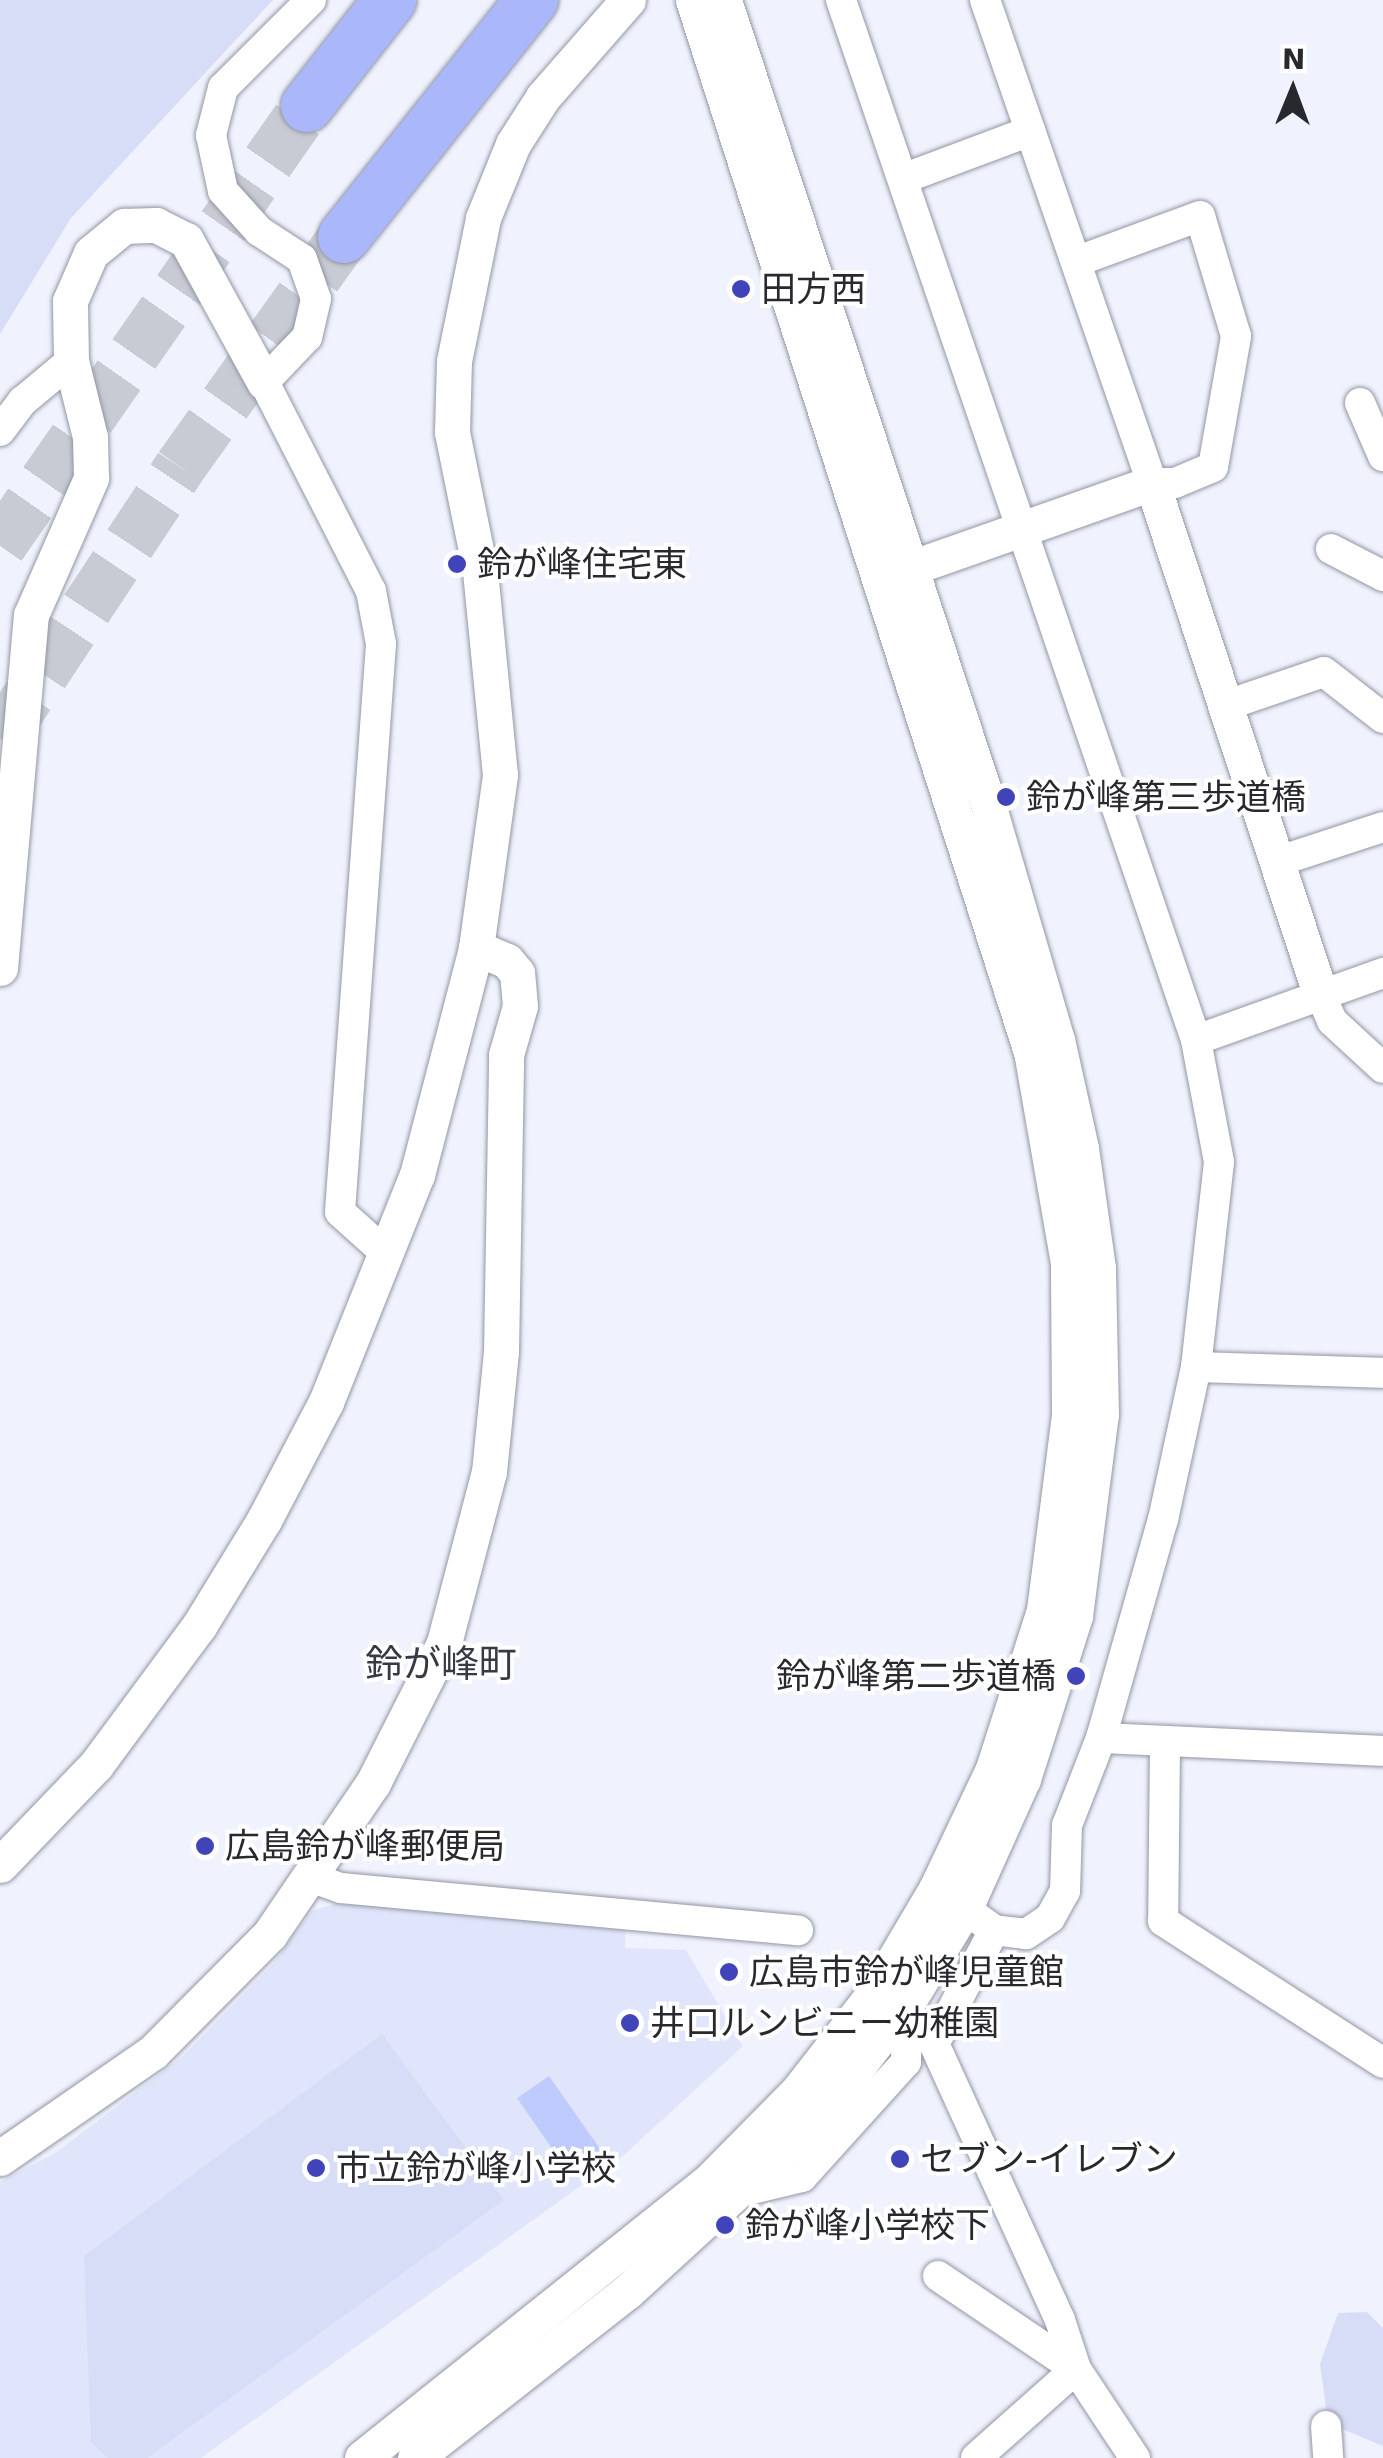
<!DOCTYPE html>
<html>
<head>
<meta charset="utf-8">
<style>
	body { margin:0 }
	#map { position:relative; width:1383px; height:2458px; overflow:hidden; background:#f0f3fe; font-family:"DejaVu Sans","Noto Sans JP",sans-serif }
	div>[style] { position:absolute }
	.built>* { inset:0; background:#e0e5fb }
	.green>* { inset:0; background:#d7ddf7 }
	.water>* { inset:0; background:#bfcafd; transform-origin:0 0 }
	.motorway-tunnel>* { height:52px; margin-top:-26px; transform-origin:0; background:repeating-linear-gradient(90deg,#c8cbd4 0 52px,transparent 0 78px) }
	.roads { filter:drop-shadow(0 0 2px #9396a3) drop-shadow(0 0 2px #9396a3) }
	.minor>* { height:30px; margin:-15px; padding:0 15px; transform-origin:15px; border-radius:15px; background:#fff }
	.tertiary>* { height:35px; margin:-17.5px; padding:0 17.5px; transform-origin:17.5px; border-radius:17.5px; background:#fff }
	.motorway>* { height:52px; margin:-26px; padding:0 26px; transform-origin:26px; border-radius:26px; background:#aab7fa }
	.dots>* { width:28px; height:28px; translate:-50% -50%; box-sizing:border-box; border:5px solid #fff; border-radius:50% }
	span { translate:-50% -50%; white-space:nowrap; text-align:center; line-height:1.15; -webkit-text-stroke:8px #fff; paint-order:stroke }
	.poi-label { font-size:35px; color:#27292e }
	.left { translate:0 -50%; text-align:left }
	.right { translate:-100% -50%; text-align:right }
	.neighbourhood-label { font-size:38px; color:#373944 }
	.north { position:absolute; left:1243px; top:40px; width:100px; height:100px; -webkit-text-stroke:8px #fff; paint-order:stroke; rotate:1deg; font-size:28px; font-weight:700; line-height:40px; text-align:center; color:#27292e }
	.north::after { content:''; display:block; margin:auto; width:35px; height:45px; background:#27292e; clip-path:polygon(50% 0,100% 100%,50% 72%,0 100%) }
</style>
</head>
<body>
<div id="map">
	<div class="built">
		<div style="clip-path:polygon(338px 1903px,625px 1925px,625px 1948px,686px 1950px,743px 2046px,625px 2154px,201px 2458px,0 2458px,0 2182px,55px 2153px,182px 2057px,273px 1964px,312px 1911px)"></div>
	</div>
	<div class="green">
		<div style="clip-path:polygon(0 0,273px 0,71px 218px,0 334px)"></div>
		<div style="clip-path:polygon(382px 2034px,504px 2200px,147px 2458px,108px 2458px,91px 2443px,84px 2256px)"></div>
		<div style="clip-path:polygon(1367px 2312px,1383px 2328px,1383px 2446px,1328px 2423px,1320px 2364px,1338px 2313px)"></div>
	</div>
	<div class="water">
		<div style="left:549px;top:2076px;width:96px;height:39px;rotate:55deg"></div>
	</div>
	<div class="motorway-tunnel">
		<div style="left:0;top:546px;width:537px;rotate:-55.1deg"></div>
		<div style="left:0;top:739px;width:326px;rotate:-56.5deg"></div>
		<div style="left:180px;top:467px;width:282px;rotate:-54.5deg"></div>
	</div>
	<div class="roads">
		<div class="minor">
			<div style="left:311px;top:0;width:124px;rotate:135deg"></div>
			<div style="left:223px;top:88px;width:49px;rotate:104.3deg"></div>
			<div style="left:211px;top:135px;width:57px;rotate:77.9deg"></div>
			<div style="left:223px;top:191px;width:54px;rotate:48deg"></div>
			<div style="left:259px;top:231px;width:51px;rotate:33.1deg"></div>
			<div style="left:302px;top:259px;width:42px;rotate:70.7deg"></div>
			<div style="left:316px;top:299px;width:39px;rotate:103deg"></div>
			<div style="left:307px;top:337px;width:62px;rotate:133.7deg"></div>
			<div style="left:264px;top:382px;width:235px;rotate:62.9deg"></div>
			<div style="left:371px;top:591px;width:54px;rotate:79.3deg"></div>
			<div style="left:381px;top:644px;width:569px;rotate:94.13deg"></div>
			<div style="left:340px;top:1212px;width:64px;rotate:41.9deg"></div>
			<div style="left:841px;top:0;width:1099px;rotate:71.15deg"></div>
			<div style="left:1196px;top:1040px;width:124px;rotate:79.3deg"></div>
			<div style="left:1219px;top:1162px;width:206px;rotate:96.4deg"></div>
			<div style="left:1196px;top:1367px;width:156px;rotate:102.2deg"></div>
			<div style="left:1163px;top:1519px;width:228px;rotate:105.8deg"></div>
			<div style="left:1101px;top:1738px;width:93px;rotate:111.3deg"></div>
			<div style="left:1067px;top:1825px;width:66px;rotate:91.7deg"></div>
			<div style="left:1065px;top:1891px;width:31px;rotate:119deg"></div>
			<div style="left:1050px;top:1918px;width:29px;rotate:146deg"></div>
			<div style="left:1026px;top:1934px;width:32px;rotate:-173deg"></div>
			<div style="left:994px;top:1930px;width:58px;rotate:-144.1deg"></div>
			<div style="left:985px;top:0;width:511px;rotate:70.93deg"></div>
			<div style="left:1152px;top:483px;width:23px"></div>
			<div style="left:1175px;top:483px;width:41px;rotate:-22.8deg"></div>
			<div style="left:1213px;top:467px;width:133px;rotate:-80deg"></div>
			<div style="left:1236px;top:336px;width:125px;rotate:-106.7deg"></div>
			<div style="left:1200px;top:216px;width:130px;rotate:159.8deg"></div>
			<div style="left:905px;top:178px;width:134px;rotate:-20.5deg"></div>
			<div style="left:1360px;top:403px;width:58px;rotate:66.5deg"></div>
			<div style="left:0;top:431px;width:38px;rotate:-53deg"></div>
			<div style="left:23px;top:401px;width:62px;rotate:-39.8deg"></div>
			<div style="left:1331px;top:549px;width:59px;rotate:27.4deg"></div>
			<div style="left:1227px;top:705px;width:102px;rotate:-18.8deg"></div>
			<div style="left:1324px;top:672px;width:75px;rotate:37.9deg"></div>
			<div style="left:1279px;top:861px;width:109px;rotate:-18.1deg"></div>
			<div style="left:1321px;top:996px;width:27px;rotate:66deg"></div>
			<div style="left:1332px;top:1021px;width:69px;rotate:42.7deg"></div>
			<div style="left:1196px;top:1040px;width:199px;rotate:-19.7deg"></div>
			<div style="left:1196px;top:1367px;width:187px;rotate:1.8deg"></div>
			<div style="left:1101px;top:1738px;width:282px;rotate:2.6deg"></div>
			<div style="left:1165px;top:1744px;width:177px;rotate:90.6deg"></div>
			<div style="left:1163px;top:1921px;width:262px;rotate:32.8deg"></div>
			<div style="left:313px;top:1878px;width:30px;rotate:20deg"></div>
			<div style="left:341px;top:1888px;width:459px;rotate:5.3deg"></div>
			<div style="left:740px;top:2192px;width:64px;rotate:-13.6deg"></div>
			<div style="left:802px;top:2177px;width:155px;rotate:-47.9deg"></div>
			<div style="left:906px;top:2062px;width:59px;rotate:-89deg"></div>
			<div style="left:938px;top:2276px;width:166px;rotate:34deg"></div>
			<div style="left:1076px;top:2369px;width:107px;rotate:56.5deg"></div>
			<div style="left:1326px;top:2426px;width:32px;rotate:86deg"></div>
			<div style="left:976px;top:2458px;width:134px;rotate:-41.7deg"></div>
			<div style="left:1076px;top:2369px;width:52px;rotate:-108.1deg"></div>
			<div style="left:1060px;top:2320px;width:303px;rotate:-114.5deg"></div>
			<div style="left:934px;top:2044px;width:129px;rotate:-62.2deg"></div>
		</div>
		<div class="tertiary">
			<div style="left:885px;top:577px;width:283px;rotate:-19.4deg"></div>
			<div style="left:1152px;top:483px;width:540px;rotate:71.77deg"></div>
			<div style="left:0;top:968px;width:354px;rotate:-85deg"></div>
			<div style="left:31px;top:615px;width:150px;rotate:-66.3deg"></div>
			<div style="left:91px;top:478px;width:41px;rotate:-91.4deg"></div>
			<div style="left:90px;top:437px;width:78px;rotate:-104deg"></div>
			<div style="left:71px;top:361px;width:60px;rotate:-91deg"></div>
			<div style="left:70px;top:301px;width:52px;rotate:-66.4deg"></div>
			<div style="left:91px;top:253px;width:43px;rotate:-39.3deg"></div>
			<div style="left:124px;top:226px;width:32px;rotate:-2deg"></div>
			<div style="left:156px;top:225px;width:34px;rotate:27deg"></div>
			<div style="left:186px;top:240px;width:162px;rotate:61.2deg"></div>
			<div style="left:0;top:1865px;width:139px;rotate:-46.2deg"></div>
			<div style="left:96px;top:1765px;width:173px;rotate:-53.5deg"></div>
			<div style="left:199px;top:1626px;width:124px;rotate:-58.5deg"></div>
			<div style="left:264px;top:1520px;width:133px;rotate:-62.3deg"></div>
			<div style="left:326px;top:1402px;width:245px;rotate:-68.2deg"></div>
			<div style="left:417px;top:1175px;width:235px;rotate:-75.4deg"></div>
			<div style="left:476px;top:948px;width:175px;rotate:-82.1deg"></div>
			<div style="left:500px;top:775px;width:206px;rotate:-95.6deg"></div>
			<div style="left:480px;top:570px;width:141px;rotate:-101.5deg"></div>
			<div style="left:452px;top:432px;width:71px;rotate:-88.4deg"></div>
			<div style="left:454px;top:361px;width:146px;rotate:-78.5deg"></div>
			<div style="left:483px;top:218px;width:80px;rotate:-67.9deg"></div>
			<div style="left:513px;top:144px;width:56px;rotate:-57.4deg"></div>
			<div style="left:543px;top:97px;width:129px;rotate:-48.8deg"></div>
			<div style="left:0;top:2158px;width:186px;rotate:-34.7deg"></div>
			<div style="left:153px;top:2052px;width:166px;rotate:-45.2deg"></div>
			<div style="left:270px;top:1934px;width:183px;rotate:-55.7deg"></div>
			<div style="left:373px;top:1783px;width:157px;rotate:-63.1deg"></div>
			<div style="left:444px;top:1643px;width:177px;rotate:-75.3deg"></div>
			<div style="left:489px;top:1472px;width:121px;rotate:-84.3deg"></div>
			<div style="left:501px;top:1352px;width:297px;rotate:-89deg"></div>
			<div style="left:506px;top:1055px;width:51px;rotate:-74.1deg"></div>
			<div style="left:520px;top:1006px;width:33px;rotate:-95deg"></div>
			<div style="left:517px;top:973px;width:16px;rotate:-130deg"></div>
			<div style="left:507px;top:961px;width:34px;rotate:-157deg"></div>
			<div style="left:362px;top:2458px;width:441px;rotate:-38.6deg"></div>
			<div style="left:707px;top:2183px;width:129px;rotate:-45.3deg"></div>
			<div style="left:798px;top:2091px;width:125px;rotate:-52.1deg"></div>
			<div style="left:875px;top:1992px;width:120px;rotate:-59.4deg"></div>
			<div style="left:936px;top:1889px;width:133px;rotate:-64.6deg"></div>
			<div style="left:993px;top:1769px;width:167px;rotate:-72.2deg"></div>
			<div style="left:1044px;top:1610px;width:196px;rotate:-82.7deg"></div>
			<div style="left:1069px;top:1416px;width:153px;rotate:-90.4deg"></div>
			<div style="left:1068px;top:1263px;width:214px;rotate:-99.9deg"></div>
			<div style="left:1031px;top:1052px;width:1105px;rotate:-107.81deg"></div>
			<div style="left:415px;top:2458px;width:271px;rotate:-38.1deg"></div>
			<div style="left:628px;top:2291px;width:260px;rotate:-42.5deg"></div>
			<div style="left:820px;top:2115px;width:142px;rotate:-52.2deg"></div>
			<div style="left:907px;top:2003px;width:111px;rotate:-58.6deg"></div>
			<div style="left:965px;top:1908px;width:141px;rotate:-65.8deg"></div>
			<div style="left:1023px;top:1779px;width:171px;rotate:-72.3deg"></div>
			<div style="left:1075px;top:1616px;width:204px;rotate:-82.7deg"></div>
			<div style="left:1101px;top:1414px;width:146px;rotate:-91.2deg"></div>
			<div style="left:1098px;top:1268px;width:121px;rotate:-98.1deg"></div>
			<div style="left:1081px;top:1148px;width:111px;rotate:-102.5deg"></div>
			<div style="left:1057px;top:1040px;width:259px;rotate:-106.3deg"></div>
			<div style="left:984px;top:791px;width:833px;rotate:-108.2deg"></div>
		</div>
		<div class="motorway">
			<div style="left:307px;top:106px;width:135px;rotate:-51.9deg"></div>
			<div style="left:344px;top:237px;width:303px;rotate:-51.6deg"></div>
		</div>
	</div>
	<div class="dots">
		<div style="left:741px;top:289px;background:#4044b8"></div>
		<div style="left:457px;top:564px;background:#4044b8"></div>
		<div style="left:1006px;top:797px;background:#4044b8"></div>
		<div style="left:1076px;top:1676px;background:#4044b8"></div>
		<div style="left:205px;top:1846px;background:#4044b8"></div>
		<div style="left:729px;top:1972px;background:#4044b8"></div>
		<div style="left:630px;top:2023px;background:#4044b8"></div>
		<div style="left:900px;top:2159px;background:#4044b8"></div>
		<div style="left:316px;top:2168px;background:#4044b8"></div>
		<div style="left:725px;top:2225px;background:#4044b8"></div>
	</div>
	<div class="poi-label">
		<span class="left" style="left:761px;top:289px">田方西</span>
		<span class="left" style="left:477px;top:564px">鈴が峰住宅東</span>
		<span class="left" style="left:1026px;top:797px">鈴が峰第三歩道橋</span>
		<span class="right" style="left:1056px;top:1676px">鈴が峰第二歩道橋</span>
		<span class="left" style="left:225px;top:1846px">広島鈴が峰郵便局</span>
		<span class="left" style="left:749px;top:1972px">広島市鈴が峰児童館</span>
		<span class="left" style="left:650px;top:2023px">井口ルンビニー幼稚園</span>
		<span class="left" style="left:920px;top:2159px">セブン-イレブン</span>
		<span class="left" style="left:336px;top:2168px">市立鈴が峰小学校</span>
		<span class="left" style="left:745px;top:2225px">鈴が峰小学校下</span>
	</div>
	<div class="neighbourhood-label">
		<span style="left:441px;top:1665px">鈴が峰町</span>
	</div>
	<div class="north">N</div>
</div>
</body>
</html>
